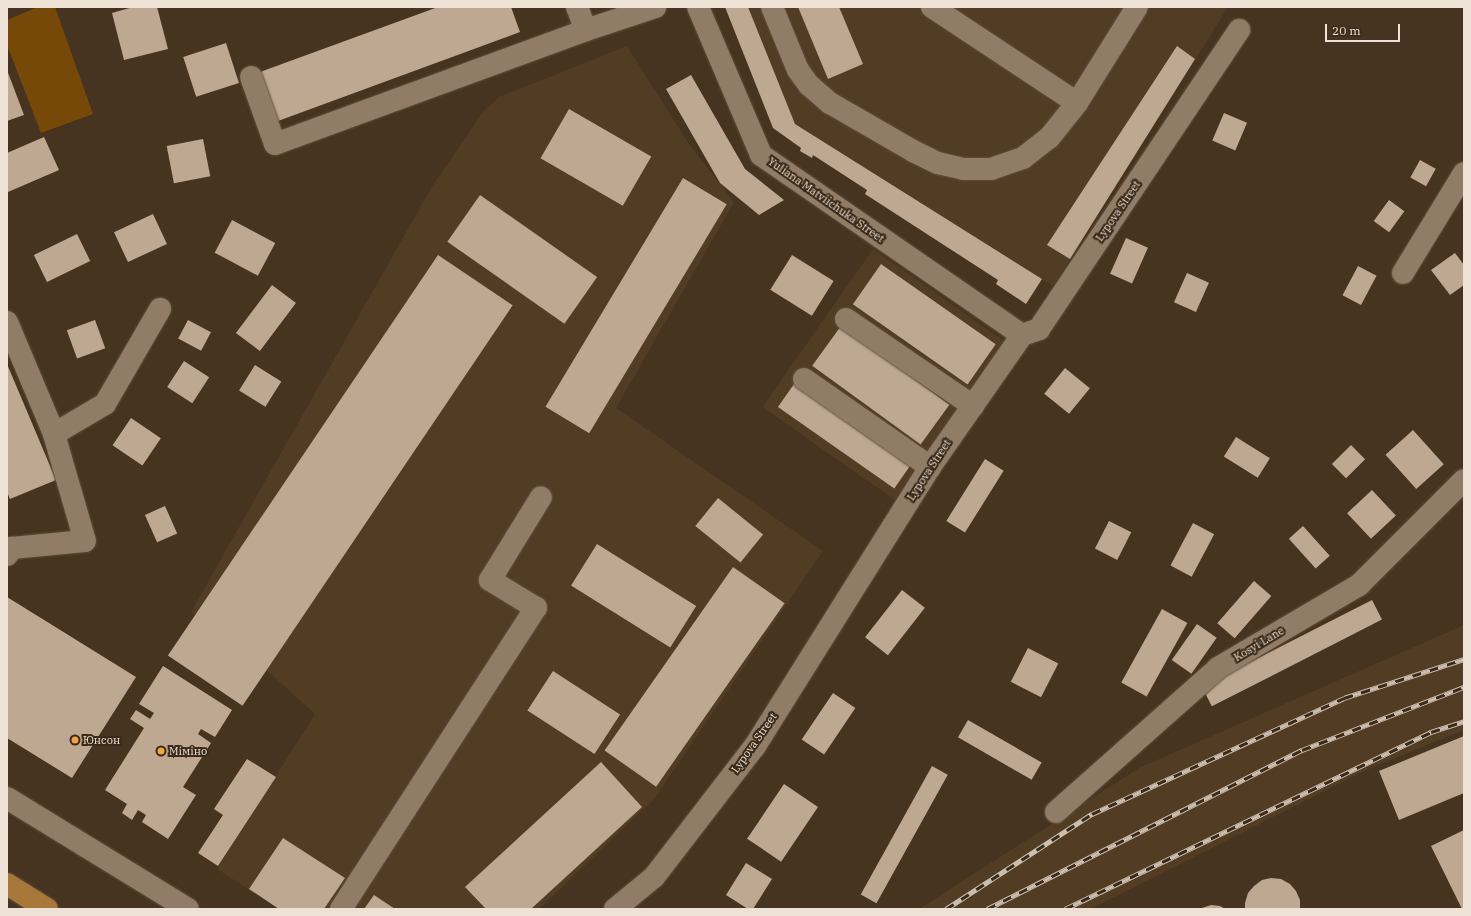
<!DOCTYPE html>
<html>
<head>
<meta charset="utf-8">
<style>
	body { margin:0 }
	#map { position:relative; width:1471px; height:916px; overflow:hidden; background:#463420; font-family:"IBM Plex Serif",serif }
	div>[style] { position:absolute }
	.built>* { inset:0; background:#533c24; transform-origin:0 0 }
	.green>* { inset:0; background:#764908 }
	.building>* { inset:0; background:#bea892; transform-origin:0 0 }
	.roads { filter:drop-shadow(0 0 1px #5e4f3e) drop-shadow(0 0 1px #5e4f3e) }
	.minor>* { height:22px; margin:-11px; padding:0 11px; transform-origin:11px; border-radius:11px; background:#917c67 }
	.major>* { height:22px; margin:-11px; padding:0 11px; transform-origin:11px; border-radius:11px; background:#a77839 }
	.rail>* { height:4.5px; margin-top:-2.25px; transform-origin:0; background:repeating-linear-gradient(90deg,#3b2a17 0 9px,#cbbeb1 0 18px); box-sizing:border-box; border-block:1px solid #cbbeb1 }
	.dots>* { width:11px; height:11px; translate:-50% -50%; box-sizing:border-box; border:2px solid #3b2a17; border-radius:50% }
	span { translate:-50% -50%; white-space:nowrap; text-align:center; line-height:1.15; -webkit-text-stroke:4px #3b2a17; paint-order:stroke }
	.street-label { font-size:11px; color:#eee2d7 }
	.poi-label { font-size:11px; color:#eee2d7 }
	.left { translate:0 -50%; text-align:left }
	.frame { position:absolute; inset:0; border:8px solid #eee2d7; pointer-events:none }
	.scale { position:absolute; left:1325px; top:24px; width:75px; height:18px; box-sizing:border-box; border:2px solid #eee2d7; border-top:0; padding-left:5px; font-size:12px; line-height:14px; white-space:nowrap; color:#eee2d7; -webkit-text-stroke:3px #3b2a17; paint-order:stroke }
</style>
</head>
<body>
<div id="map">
	<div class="built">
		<div style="clip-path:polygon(748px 7px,1228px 7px,1053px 286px,795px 124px)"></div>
		<div style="clip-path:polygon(627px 46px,689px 144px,734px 202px,616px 408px,823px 551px,654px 799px,539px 909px,279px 909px,217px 869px,315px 714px,273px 676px,191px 612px,433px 185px,483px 112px,499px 97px)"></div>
		<div style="left:873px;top:249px;width:161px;height:193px;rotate:35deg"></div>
		<div style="clip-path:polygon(1464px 625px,1464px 730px,1366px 770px,1091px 909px,919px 909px,1139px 768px)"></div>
	</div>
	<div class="green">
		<div style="clip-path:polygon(38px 7px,55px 7px,93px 114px,41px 133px,7px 45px,7px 20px)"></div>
	</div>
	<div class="building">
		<div style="clip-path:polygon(133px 7px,157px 7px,168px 49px,124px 60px,112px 13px)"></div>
		<div style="clip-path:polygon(438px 7px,511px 7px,520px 32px,278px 121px,260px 72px)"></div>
		<div style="clip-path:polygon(725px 7px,748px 7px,795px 124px,1042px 279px,1026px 304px,996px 284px,998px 280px,865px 194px,867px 190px,813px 155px,812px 158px,800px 151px,801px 148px,773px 128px)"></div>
		<div style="clip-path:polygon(798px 7px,839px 7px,863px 64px,828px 79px)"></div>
		<div style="left:226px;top:43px;width:42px;height:45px;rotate:72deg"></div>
		<div style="clip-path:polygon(1177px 46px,1195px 59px,1070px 259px,1047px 245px)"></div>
		<div style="clip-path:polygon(7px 70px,24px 115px,7px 121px)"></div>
		<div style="clip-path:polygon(691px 75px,745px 169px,784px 200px,759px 215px,720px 183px,666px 89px)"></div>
		<div style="left:569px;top:109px;width:95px;height:57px;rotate:30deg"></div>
		<div style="left:1224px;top:113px;width:25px;height:30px;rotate:23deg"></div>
		<div style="clip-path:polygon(44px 137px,59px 170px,8px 192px,7px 153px)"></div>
		<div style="left:203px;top:139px;width:38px;height:37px;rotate:79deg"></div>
		<div style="left:1420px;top:160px;width:18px;height:20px;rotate:29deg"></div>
		<div style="left:683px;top:178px;width:51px;height:267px;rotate:31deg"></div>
		<div style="left:480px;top:195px;width:143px;height:57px;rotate:35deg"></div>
		<div style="left:1389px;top:200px;width:19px;height:26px;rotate:36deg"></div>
		<div style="left:153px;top:214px;width:33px;height:43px;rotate:65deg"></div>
		<div style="left:232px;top:220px;width:49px;height:37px;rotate:28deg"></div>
		<div style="left:77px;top:234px;width:30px;height:48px;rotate:64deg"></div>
		<div style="left:1126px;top:238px;width:24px;height:39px;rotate:24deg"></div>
		<div style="clip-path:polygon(1455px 253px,1464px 265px,1464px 285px,1450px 295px,1431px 270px)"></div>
		<div style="left:438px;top:255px;width:90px;height:483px;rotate:34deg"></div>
		<div style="left:792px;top:255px;width:49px;height:41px;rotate:32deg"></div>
		<div style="left:881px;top:264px;width:140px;height:49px;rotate:35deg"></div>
		<div style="left:1358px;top:266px;width:21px;height:33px;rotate:28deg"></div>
		<div style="left:1187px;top:273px;width:24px;height:32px;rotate:24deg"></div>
		<div style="left:272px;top:285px;width:30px;height:60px;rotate:37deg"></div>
		<div style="left:95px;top:320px;width:30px;height:30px;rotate:70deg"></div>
		<div style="left:188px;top:320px;width:26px;height:21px;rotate:28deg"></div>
		<div style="left:841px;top:326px;width:134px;height:49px;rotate:36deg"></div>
		<div style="left:184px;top:361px;width:30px;height:31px;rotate:33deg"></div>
		<div style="clip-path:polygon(7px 364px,56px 480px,10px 499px,7px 492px)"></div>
		<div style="left:255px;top:365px;width:31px;height:30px;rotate:32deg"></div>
		<div style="left:1065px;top:368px;width:32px;height:33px;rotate:39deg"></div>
		<div style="left:794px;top:384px;width:142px;height:28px;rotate:35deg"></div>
		<div style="left:131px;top:418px;width:36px;height:33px;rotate:34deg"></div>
		<div style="left:1413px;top:430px;width:46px;height:37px;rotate:48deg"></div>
		<div style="left:1236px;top:437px;width:40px;height:23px;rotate:32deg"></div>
		<div style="left:1351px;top:445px;width:20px;height:27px;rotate:45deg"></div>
		<div style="left:985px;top:459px;width:22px;height:73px;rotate:32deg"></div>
		<div style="left:1372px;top:490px;width:35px;height:34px;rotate:47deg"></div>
		<div style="left:718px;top:498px;width:58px;height:36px;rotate:39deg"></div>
		<div style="left:165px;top:506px;width:30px;height:22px;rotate:66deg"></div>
		<div style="left:1109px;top:521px;width:25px;height:31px;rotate:27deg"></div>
		<div style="left:1193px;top:523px;width:24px;height:48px;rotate:28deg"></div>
		<div style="left:1303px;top:526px;width:40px;height:19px;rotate:48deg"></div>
		<div style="left:597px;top:544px;width:117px;height:49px;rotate:32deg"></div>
		<div style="left:733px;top:567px;width:63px;height:224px;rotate:35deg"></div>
		<div style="left:1254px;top:581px;width:23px;height:56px;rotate:41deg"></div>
		<div style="left:902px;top:590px;width:29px;height:60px;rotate:38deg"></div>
		<div style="clip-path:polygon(7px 597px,136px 677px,72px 778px,7px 738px)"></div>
		<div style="left:1372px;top:600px;width:22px;height:191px;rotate:63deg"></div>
		<div style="left:1162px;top:609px;width:29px;height:84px;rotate:29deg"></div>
		<div style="left:1197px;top:624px;width:24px;height:44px;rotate:35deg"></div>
		<div style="left:1028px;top:648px;width:34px;height:38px;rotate:27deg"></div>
		<div style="clip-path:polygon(163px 666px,232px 710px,215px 737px,201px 729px,198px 734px,211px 743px,183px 787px,196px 795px,168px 839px,142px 822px,146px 815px,138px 810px,132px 820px,122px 813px,127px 804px,105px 790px,144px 728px,130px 719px,136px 710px,150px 719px,154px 713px,139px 704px)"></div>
		<div style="left:553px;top:671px;width:80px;height:47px;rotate:33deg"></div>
		<div style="left:833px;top:693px;width:27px;height:56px;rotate:34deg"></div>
		<div style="left:968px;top:720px;width:85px;height:20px;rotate:30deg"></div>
		<div style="clip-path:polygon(1464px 736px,1464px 793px,1399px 820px,1379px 771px)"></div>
		<div style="clip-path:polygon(247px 759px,276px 777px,218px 866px,198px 853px,223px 815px,214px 809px)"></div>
		<div style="clip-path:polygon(601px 762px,642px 807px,531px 909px,486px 909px,465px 887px)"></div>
		<div style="left:932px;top:766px;width:18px;height:147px;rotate:29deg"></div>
		<div style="left:784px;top:784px;width:41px;height:66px;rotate:34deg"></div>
		<div style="clip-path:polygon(1464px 830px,1464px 909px,1462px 909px,1431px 846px)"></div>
		<div style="clip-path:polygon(283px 838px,345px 878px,324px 909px,279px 909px,249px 889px)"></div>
		<div style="clip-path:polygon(746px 863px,772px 879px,753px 909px,748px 909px,726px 895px)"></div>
		<div style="clip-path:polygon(1271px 878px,1281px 879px,1290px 884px,1296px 891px,1300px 900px,1300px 909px,1245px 909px,1245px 903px,1248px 893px,1254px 886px,1262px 880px)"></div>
		<div style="clip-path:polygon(374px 895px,395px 909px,364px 909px)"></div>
		<div style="clip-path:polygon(1211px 905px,1220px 906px,1225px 909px,1199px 909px)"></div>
	</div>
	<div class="roads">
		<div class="minor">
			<div style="left:577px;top:7px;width:25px;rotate:69deg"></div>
			<div style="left:586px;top:30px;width:73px;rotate:-18.4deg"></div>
			<div style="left:698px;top:7px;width:161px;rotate:66.9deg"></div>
			<div style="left:761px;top:155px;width:317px;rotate:34.6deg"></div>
			<div style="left:772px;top:7px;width:68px;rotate:67.6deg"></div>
			<div style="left:798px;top:70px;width:19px;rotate:54deg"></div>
			<div style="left:809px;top:85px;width:28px;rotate:41deg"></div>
			<div style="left:830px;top:103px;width:96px;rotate:30deg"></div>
			<div style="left:913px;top:151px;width:28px;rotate:26deg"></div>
			<div style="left:938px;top:163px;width:26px;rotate:13deg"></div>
			<div style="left:963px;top:169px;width:28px"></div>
			<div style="left:991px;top:169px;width:34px;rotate:-19deg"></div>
			<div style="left:1023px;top:158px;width:33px;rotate:-38deg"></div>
			<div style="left:1049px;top:138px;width:45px;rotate:-51.3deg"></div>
			<div style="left:1077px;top:103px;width:113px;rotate:-58deg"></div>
			<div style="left:932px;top:7px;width:174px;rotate:33.5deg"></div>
			<div style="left:251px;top:77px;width:71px;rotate:70.3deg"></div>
			<div style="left:275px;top:144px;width:331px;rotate:-20.1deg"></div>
			<div style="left:1403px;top:273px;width:117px;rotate:-58.6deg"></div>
			<div style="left:846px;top:319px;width:154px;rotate:34.4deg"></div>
			<div style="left:7px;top:322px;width:121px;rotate:67.2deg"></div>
			<div style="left:54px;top:434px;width:59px;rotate:-30.5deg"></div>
			<div style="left:105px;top:404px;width:110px;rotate:-59.9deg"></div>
			<div style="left:804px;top:379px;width:154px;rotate:34.9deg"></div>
			<div style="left:7px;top:555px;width:9px;rotate:-54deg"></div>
			<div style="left:12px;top:548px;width:73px;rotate:-5.5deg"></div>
			<div style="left:85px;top:541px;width:111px;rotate:-106.2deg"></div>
			<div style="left:7px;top:798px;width:212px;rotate:31.5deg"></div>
			<div style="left:1056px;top:812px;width:217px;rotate:-41.6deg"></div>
			<div style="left:1218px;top:668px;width:164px;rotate:-30.5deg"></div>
			<div style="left:1359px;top:585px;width:148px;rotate:-45deg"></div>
			<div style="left:341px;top:909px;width:359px;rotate:-57.1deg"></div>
			<div style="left:536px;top:608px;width:54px;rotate:-148.7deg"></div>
			<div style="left:490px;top:580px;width:97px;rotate:-58.4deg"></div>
			<div style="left:615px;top:909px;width:50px;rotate:-39.4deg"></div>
			<div style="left:654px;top:877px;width:165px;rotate:-52.4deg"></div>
			<div style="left:755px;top:746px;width:329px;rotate:-57.9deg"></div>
			<div style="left:930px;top:467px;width:161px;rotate:-55.1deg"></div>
			<div style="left:1022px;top:335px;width:18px;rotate:-19deg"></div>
			<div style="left:1039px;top:329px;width:360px;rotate:-56.2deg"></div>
		</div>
		<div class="major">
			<div style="left:7px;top:884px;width:47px;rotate:32deg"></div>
		</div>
	</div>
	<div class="rail">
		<div style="left:946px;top:909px;width:174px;rotate:-33.1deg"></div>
		<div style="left:1092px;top:814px;width:277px;rotate:-24.7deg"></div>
		<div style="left:1344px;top:698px;width:126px;rotate:-18deg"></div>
		<div style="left:987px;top:909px;width:353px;rotate:-26.8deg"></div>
		<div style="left:1302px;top:750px;width:174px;rotate:-21.3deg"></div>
		<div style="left:1065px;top:909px;width:407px;rotate:-25.8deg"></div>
		<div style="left:1431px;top:732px;width:35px;rotate:-18deg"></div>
	</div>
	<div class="dots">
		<div style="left:75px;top:740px;background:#f3a443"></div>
		<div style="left:161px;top:751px;background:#f3a443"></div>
	</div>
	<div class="street-label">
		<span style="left:826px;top:200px;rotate:35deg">Yuliana Matviichuka Street</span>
		<span style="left:1118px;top:211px;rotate:-56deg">Lypova Street</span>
		<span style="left:929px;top:470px;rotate:-57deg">Lypova Street</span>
		<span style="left:1259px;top:644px;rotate:-31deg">Kosyi Lane</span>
		<span style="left:754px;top:743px;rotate:-55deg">Lypova Street</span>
	</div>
	<div class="poi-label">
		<span class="left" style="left:83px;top:740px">Юнсон</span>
		<span class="left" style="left:169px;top:751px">Міміно</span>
	</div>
	<div class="frame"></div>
	<div class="scale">20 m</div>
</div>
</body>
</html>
